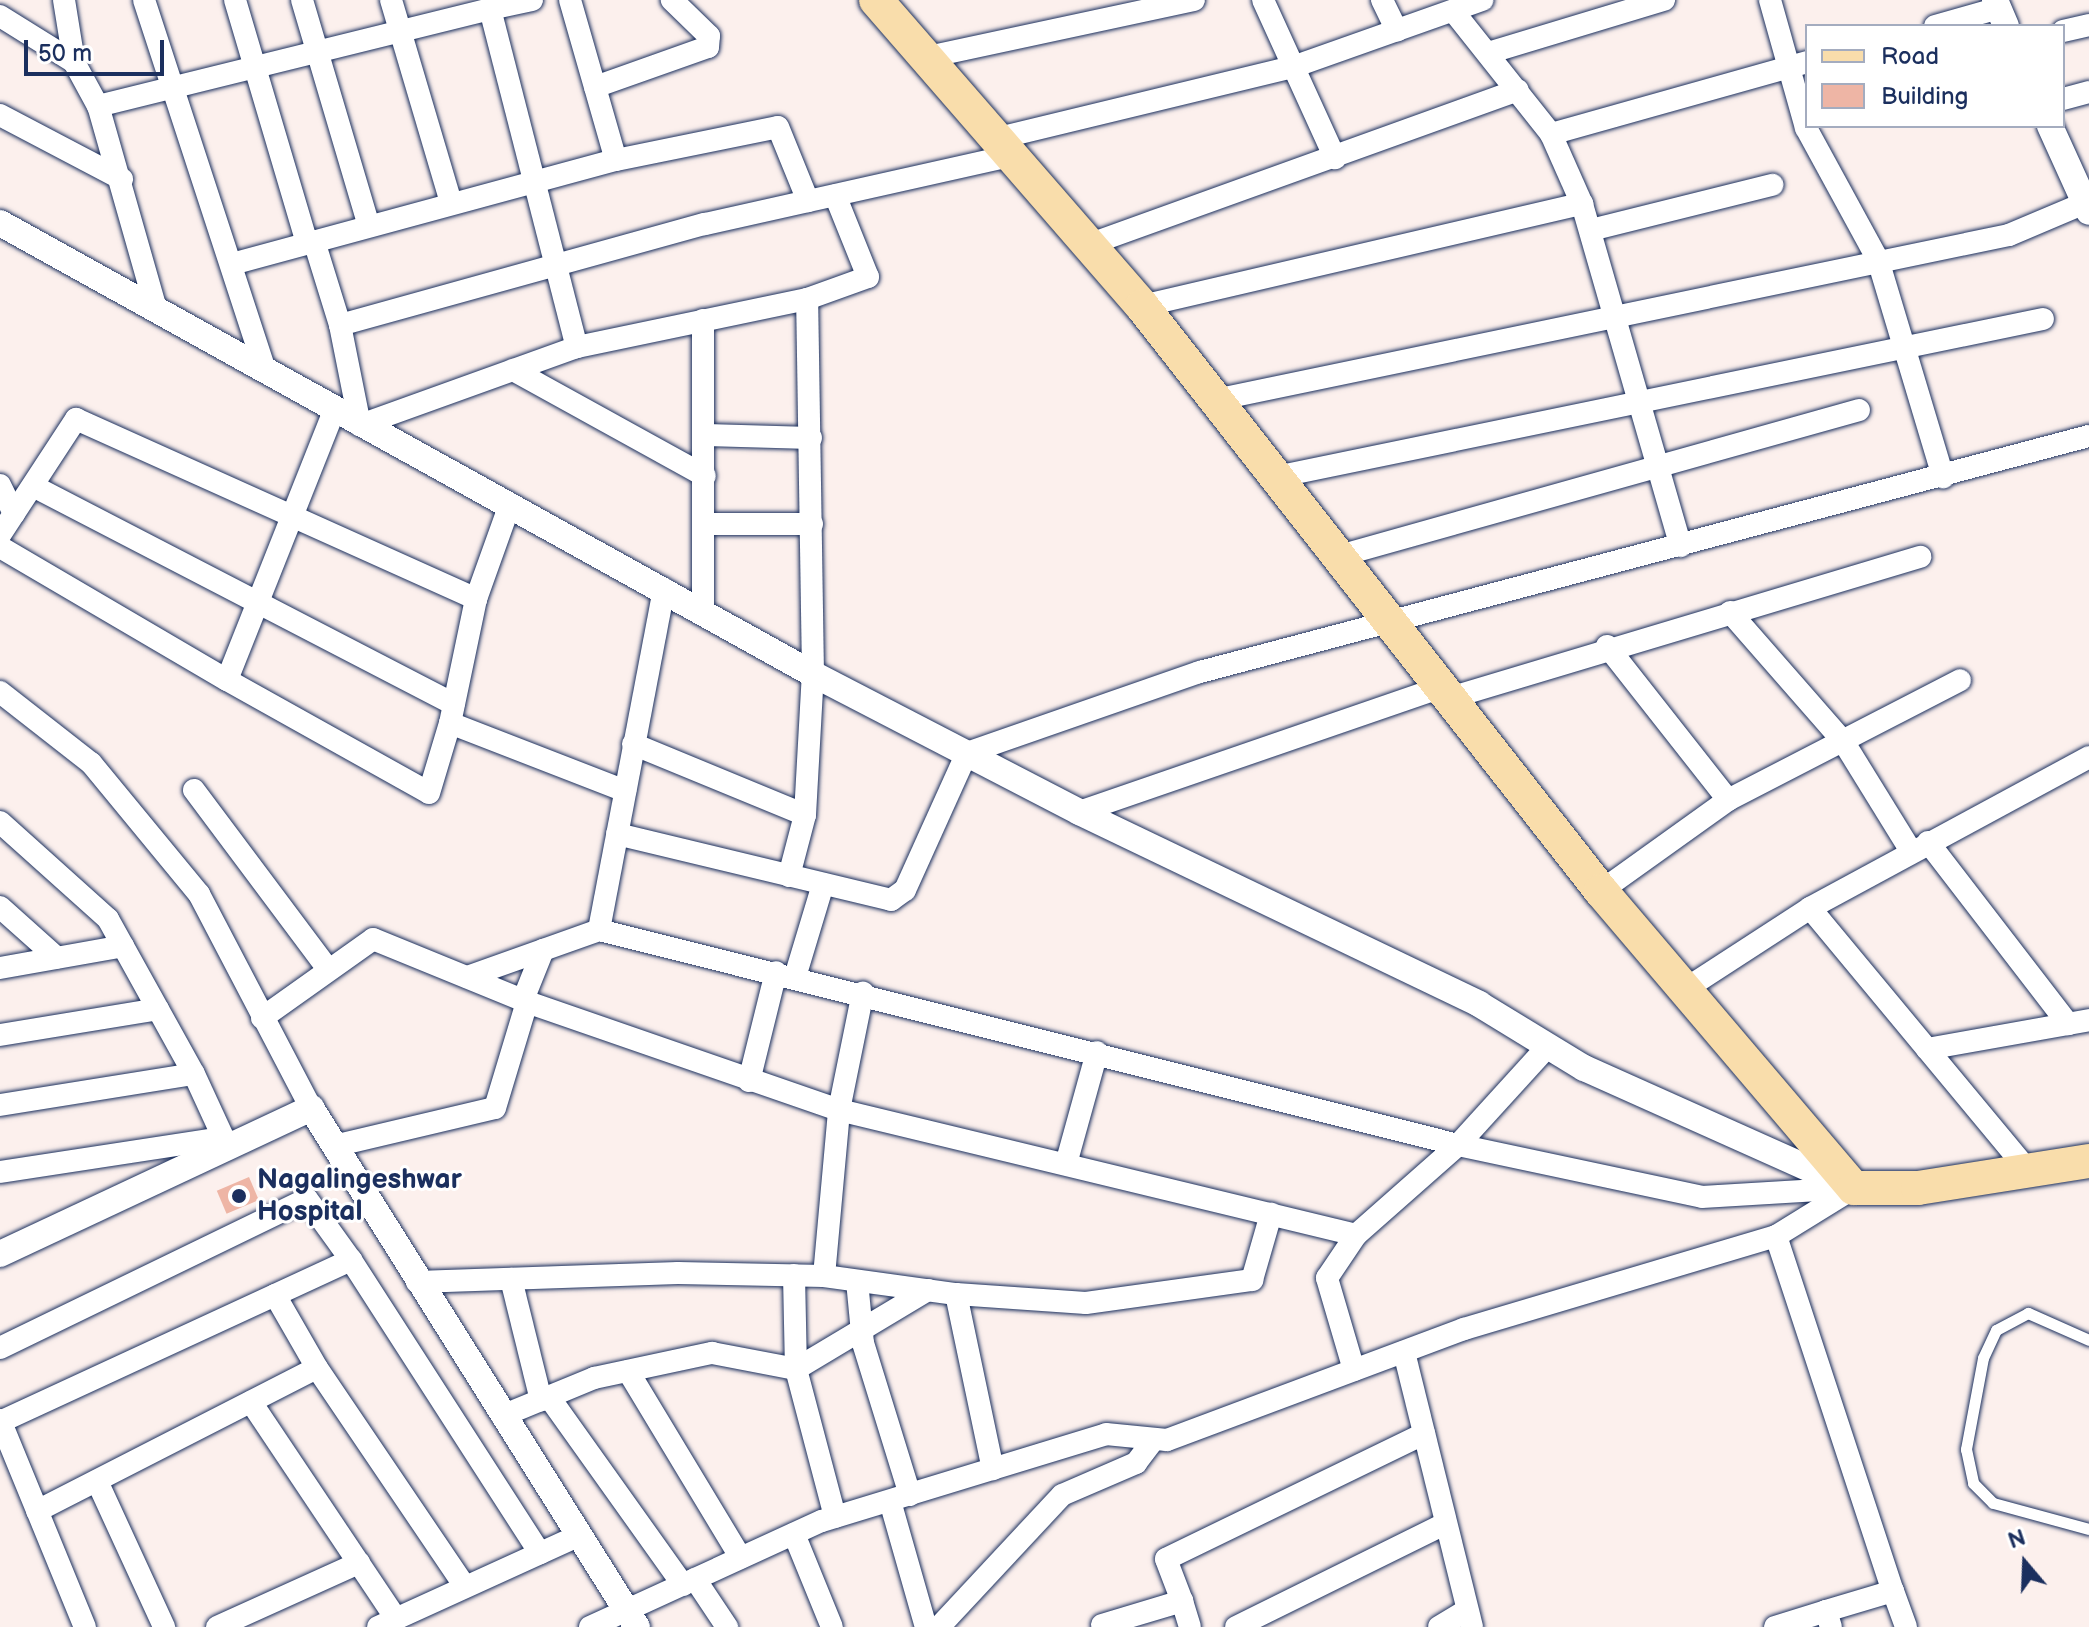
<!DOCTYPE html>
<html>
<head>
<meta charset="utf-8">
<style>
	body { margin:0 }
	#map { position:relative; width:2089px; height:1627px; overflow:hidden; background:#fcf0ed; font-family:"Balsamiq Sans",sans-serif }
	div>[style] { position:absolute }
	.building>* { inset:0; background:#eeb5a5; transform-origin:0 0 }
	.roads { filter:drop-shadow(0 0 2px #1b2f5e) drop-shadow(0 0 2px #1b2f5e) }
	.service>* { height:11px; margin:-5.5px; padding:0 5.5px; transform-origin:5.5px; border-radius:5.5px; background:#fff }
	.minor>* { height:22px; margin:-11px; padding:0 11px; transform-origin:11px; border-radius:11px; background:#fff }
	.tertiary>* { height:26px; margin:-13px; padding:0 13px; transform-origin:13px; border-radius:13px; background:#fff }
	.primary>* { height:34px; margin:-17px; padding:0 17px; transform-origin:17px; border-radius:17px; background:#f9ddab }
	.dots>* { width:22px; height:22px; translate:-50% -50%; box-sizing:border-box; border:4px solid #fff; border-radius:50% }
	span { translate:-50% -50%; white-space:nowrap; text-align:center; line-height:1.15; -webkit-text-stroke:6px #fff; paint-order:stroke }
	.poi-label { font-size:28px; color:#1b2f5e; font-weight:700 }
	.left { translate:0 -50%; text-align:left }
	.legend { position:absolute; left:1805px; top:24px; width:260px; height:104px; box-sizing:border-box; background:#fff; border:2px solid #a4acbf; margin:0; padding:10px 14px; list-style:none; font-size:24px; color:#1b2f5e }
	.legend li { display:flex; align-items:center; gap:16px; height:40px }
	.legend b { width:40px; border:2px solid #a4acbf }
	.north { position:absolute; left:1985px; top:1523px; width:80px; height:80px; -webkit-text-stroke:6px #fff; paint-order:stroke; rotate:341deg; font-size:22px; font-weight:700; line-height:32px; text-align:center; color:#1b2f5e }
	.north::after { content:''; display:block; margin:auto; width:28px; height:36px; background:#1b2f5e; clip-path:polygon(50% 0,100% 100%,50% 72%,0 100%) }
	.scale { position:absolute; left:24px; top:40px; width:140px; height:36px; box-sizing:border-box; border:4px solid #1b2f5e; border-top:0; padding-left:10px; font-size:24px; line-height:28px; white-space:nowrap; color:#1b2f5e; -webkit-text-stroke:6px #fff; paint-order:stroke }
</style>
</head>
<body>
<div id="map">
	<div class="building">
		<div style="left:249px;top:1177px;width:25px;height:35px;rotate:67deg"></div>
	</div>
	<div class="roads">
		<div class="service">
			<div style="left:2089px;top:1340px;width:67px;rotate:-156.1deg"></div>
			<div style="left:2028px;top:1313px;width:36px;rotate:152deg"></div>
			<div style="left:1996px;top:1330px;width:31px;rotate:115deg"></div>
			<div style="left:1983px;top:1358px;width:93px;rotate:100.6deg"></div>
			<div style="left:1966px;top:1449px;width:35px;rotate:78deg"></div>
			<div style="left:1973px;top:1483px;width:28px;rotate:45deg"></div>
			<div style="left:1993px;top:1503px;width:99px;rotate:15.2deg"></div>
		</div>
		<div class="minor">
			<div style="left:64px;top:0;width:63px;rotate:80.8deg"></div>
			<div style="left:144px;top:0;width:384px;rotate:71.9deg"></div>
			<div style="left:235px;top:0;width:253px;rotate:73.5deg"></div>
			<div style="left:302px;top:0;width:236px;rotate:73.5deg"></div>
			<div style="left:391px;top:0;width:212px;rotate:73.5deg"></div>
			<div style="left:570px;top:0;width:166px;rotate:74deg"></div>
			<div style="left:1263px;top:0;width:174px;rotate:65.5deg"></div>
			<div style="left:1382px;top:0;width:34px;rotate:64deg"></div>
			<div style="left:1770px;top:0;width:133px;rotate:74.3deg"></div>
			<div style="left:1806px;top:128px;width:150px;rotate:61.4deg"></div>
			<div style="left:1878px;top:260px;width:227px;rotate:73.3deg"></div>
			<div style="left:490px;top:9px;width:43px;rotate:-12.1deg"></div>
			<div style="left:1454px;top:12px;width:156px;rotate:51.5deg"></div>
			<div style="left:1551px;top:134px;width:77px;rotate:66.1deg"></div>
			<div style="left:1582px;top:204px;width:356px;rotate:73.9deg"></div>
			<div style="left:0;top:16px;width:87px;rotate:31.9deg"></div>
			<div style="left:74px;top:62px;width:50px;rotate:61.4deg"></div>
			<div style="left:1935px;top:26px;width:66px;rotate:-15.7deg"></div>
			<div style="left:2063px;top:31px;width:27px;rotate:-13deg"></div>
			<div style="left:1488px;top:53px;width:184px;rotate:-16.8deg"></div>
			<div style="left:928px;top:57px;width:272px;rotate:-12.1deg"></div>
			<div style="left:595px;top:87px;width:120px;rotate:-19.5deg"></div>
			<div style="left:708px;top:47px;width:11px;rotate:-85deg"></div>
			<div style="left:709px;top:36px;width:52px;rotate:-135.8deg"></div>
			<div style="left:2063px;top:99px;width:27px;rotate:-15deg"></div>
			<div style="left:0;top:115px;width:138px;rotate:27.7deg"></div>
			<div style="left:1551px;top:134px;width:266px;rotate:-15.7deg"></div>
			<div style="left:999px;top:138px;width:302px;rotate:-13.6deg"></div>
			<div style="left:1293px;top:67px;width:201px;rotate:-19.5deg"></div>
			<div style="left:1591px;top:230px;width:187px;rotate:-14deg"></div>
			<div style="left:314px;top:241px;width:88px;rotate:72.8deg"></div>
			<div style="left:1085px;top:246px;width:460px;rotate:-19.8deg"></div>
			<div style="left:232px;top:264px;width:398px;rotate:-15.2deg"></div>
			<div style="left:616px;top:160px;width:165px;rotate:-11.5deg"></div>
			<div style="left:778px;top:127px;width:80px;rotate:67.9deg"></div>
			<div style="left:807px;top:299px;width:65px;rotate:-19.8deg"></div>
			<div style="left:868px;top:277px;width:88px;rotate:-111.9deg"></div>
			<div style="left:154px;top:302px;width:204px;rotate:-105.9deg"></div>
			<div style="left:98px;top:106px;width:404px;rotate:-13.9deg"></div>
			<div style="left:490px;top:9px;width:349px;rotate:75.6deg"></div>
			<div style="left:1142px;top:306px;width:452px;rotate:-13.1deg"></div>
			<div style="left:703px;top:320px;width:288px;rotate:90deg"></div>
			<div style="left:513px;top:370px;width:219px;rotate:28.9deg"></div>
			<div style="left:1215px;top:400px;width:811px;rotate:-11.74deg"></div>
			<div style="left:2009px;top:235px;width:87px;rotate:-23deg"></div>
			<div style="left:334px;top:411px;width:289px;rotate:111.7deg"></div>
			<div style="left:227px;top:680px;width:231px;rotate:29.2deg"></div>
			<div style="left:429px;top:793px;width:73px;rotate:-73.3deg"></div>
			<div style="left:450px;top:723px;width:188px;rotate:21.2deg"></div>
			<div style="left:706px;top:435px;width:105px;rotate:1.6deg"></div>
			<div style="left:1276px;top:477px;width:783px;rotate:-11.64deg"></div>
			<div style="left:0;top:485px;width:32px;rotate:64deg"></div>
			<div style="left:33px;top:486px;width:474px;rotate:27.4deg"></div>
			<div style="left:705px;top:524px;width:107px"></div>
			<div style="left:0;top:535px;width:139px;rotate:-56.8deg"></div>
			<div style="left:76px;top:419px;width:439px;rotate:24.2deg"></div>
			<div style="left:476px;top:599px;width:127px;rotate:101.8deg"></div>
			<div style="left:0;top:547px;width:263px;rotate:30.4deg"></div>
			<div style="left:1339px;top:556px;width:540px;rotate:-15.68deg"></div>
			<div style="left:664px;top:589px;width:347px;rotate:100.8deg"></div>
			<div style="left:599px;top:930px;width:885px;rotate:14.05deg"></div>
			<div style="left:1458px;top:1145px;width:249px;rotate:12deg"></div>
			<div style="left:1702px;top:1197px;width:150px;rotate:-3.4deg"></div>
			<div style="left:476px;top:599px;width:101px;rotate:-70.3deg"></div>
			<div style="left:1730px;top:612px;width:171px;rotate:48.8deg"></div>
			<div style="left:1843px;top:741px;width:129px;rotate:58.3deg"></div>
			<div style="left:1607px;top:646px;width:196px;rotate:51.8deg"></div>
			<div style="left:0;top:692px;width:115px;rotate:38deg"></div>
			<div style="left:91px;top:763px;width:170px;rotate:50.5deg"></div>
			<div style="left:199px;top:894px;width:242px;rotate:62.4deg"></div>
			<div style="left:1453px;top:697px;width:488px;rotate:-16.7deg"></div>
			<div style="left:633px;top:744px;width:186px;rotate:22.4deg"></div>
			<div style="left:805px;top:815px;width:141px;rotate:-86.8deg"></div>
			<div style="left:813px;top:674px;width:375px;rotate:-90.9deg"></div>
			<div style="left:807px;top:299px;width:235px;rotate:168.2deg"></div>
			<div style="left:577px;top:347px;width:231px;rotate:160.2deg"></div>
			<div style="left:360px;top:425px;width:102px;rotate:-101.3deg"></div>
			<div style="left:340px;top:325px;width:379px;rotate:-15.5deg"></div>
			<div style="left:705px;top:224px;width:316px;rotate:-12.6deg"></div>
			<div style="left:194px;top:790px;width:224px;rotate:53.2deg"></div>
			<div style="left:1079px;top:812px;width:387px;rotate:-19deg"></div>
			<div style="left:0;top:822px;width:145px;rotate:41.9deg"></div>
			<div style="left:108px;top:919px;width:177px;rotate:61deg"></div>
			<div style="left:617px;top:834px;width:282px;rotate:13.5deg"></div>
			<div style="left:891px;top:900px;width:17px;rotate:-36deg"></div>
			<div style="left:905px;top:890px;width:150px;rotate:-65.7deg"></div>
			<div style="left:967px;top:753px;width:247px;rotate:-19.2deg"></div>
			<div style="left:1200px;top:672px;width:920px;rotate:-14.87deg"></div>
			<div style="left:1928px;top:842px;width:230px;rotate:52.4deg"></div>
			<div style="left:789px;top:876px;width:63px;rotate:-75.3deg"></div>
			<div style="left:1601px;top:891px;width:156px;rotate:-35.6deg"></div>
			<div style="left:1728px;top:800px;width:261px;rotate:-27.3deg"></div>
			<div style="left:0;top:907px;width:76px;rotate:41.8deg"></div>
			<div style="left:1810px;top:908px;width:339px;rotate:50.3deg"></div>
			<div style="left:0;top:968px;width:125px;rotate:-10.1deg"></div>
			<div style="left:467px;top:977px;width:140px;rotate:-19.6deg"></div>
			<div style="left:795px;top:977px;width:97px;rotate:-73.2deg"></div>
			<div style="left:1687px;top:988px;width:147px;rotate:-33deg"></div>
			<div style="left:1810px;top:908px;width:317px;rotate:-28.4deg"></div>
			<div style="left:523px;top:1000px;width:54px;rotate:-68.2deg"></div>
			<div style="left:262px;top:1018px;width:136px;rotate:-35.4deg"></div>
			<div style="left:373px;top:939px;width:166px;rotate:22.2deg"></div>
			<div style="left:0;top:1035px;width:160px;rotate:-9.3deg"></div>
			<div style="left:1927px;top:1049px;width:165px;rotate:-10.1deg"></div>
			<div style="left:749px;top:1081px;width:112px;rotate:-76.1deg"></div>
			<div style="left:0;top:1105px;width:196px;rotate:-9.1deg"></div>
			<div style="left:194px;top:1074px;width:81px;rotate:65.3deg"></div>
			<div style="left:334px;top:1146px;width:165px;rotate:-13.3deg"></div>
			<div style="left:495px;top:1108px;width:111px;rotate:-73.2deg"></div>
			<div style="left:527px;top:1002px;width:330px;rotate:19.1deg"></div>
			<div style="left:839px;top:1110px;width:532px;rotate:13.59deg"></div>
			<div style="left:1356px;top:1235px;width:136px;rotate:-41.4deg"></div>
			<div style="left:1458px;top:1145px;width:134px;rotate:-47.7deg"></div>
			<div style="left:1066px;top:1164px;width:116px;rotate:-74.5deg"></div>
			<div style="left:0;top:1172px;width:226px;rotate:-8.7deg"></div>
			<div style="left:1776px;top:1236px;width:374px;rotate:71.8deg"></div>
			<div style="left:1893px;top:1591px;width:70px;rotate:163.4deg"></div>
			<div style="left:794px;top:1275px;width:94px;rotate:88.8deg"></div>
			<div style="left:796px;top:1369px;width:154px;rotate:-30.9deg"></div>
			<div style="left:824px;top:1276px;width:133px;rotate:7.8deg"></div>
			<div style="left:956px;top:1294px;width:179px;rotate:78.1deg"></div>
			<div style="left:511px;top:1279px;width:125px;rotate:76.1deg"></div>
			<div style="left:857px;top:1281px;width:62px;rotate:84.5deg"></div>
			<div style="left:863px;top:1343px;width:159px;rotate:72.8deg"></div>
			<div style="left:417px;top:1282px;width:261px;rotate:-2deg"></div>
			<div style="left:678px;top:1273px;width:146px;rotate:1.2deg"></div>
			<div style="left:824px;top:1276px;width:167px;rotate:-84.8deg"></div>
			<div style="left:839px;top:1110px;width:120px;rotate:-78.5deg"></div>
			<div style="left:956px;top:1294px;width:130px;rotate:4deg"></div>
			<div style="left:1086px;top:1303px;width:168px;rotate:-7.9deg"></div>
			<div style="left:1252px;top:1280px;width:69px;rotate:-73.9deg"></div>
			<div style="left:275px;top:1295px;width:84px;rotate:60.1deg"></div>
			<div style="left:0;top:1348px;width:341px;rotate:-25.9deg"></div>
			<div style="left:307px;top:1199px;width:75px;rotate:54.2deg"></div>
			<div style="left:1404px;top:1352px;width:283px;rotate:76.1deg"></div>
			<div style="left:1354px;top:1370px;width:96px;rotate:-106.4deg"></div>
			<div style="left:1327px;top:1278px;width:52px;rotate:-56deg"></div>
			<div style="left:628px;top:1371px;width:218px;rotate:58.9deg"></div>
			<div style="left:549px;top:1397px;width:231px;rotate:54.5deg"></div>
			<div style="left:251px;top:1402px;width:261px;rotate:56.2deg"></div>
			<div style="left:502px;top:1416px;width:100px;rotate:-22.4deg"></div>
			<div style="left:594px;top:1378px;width:121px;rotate:-12deg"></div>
			<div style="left:712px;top:1353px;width:86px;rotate:10.8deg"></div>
			<div style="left:796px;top:1369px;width:153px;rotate:75.2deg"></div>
			<div style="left:0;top:1420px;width:224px;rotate:67.7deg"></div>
			<div style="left:0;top:1422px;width:387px;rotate:-24.8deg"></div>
			<div style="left:351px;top:1260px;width:349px;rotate:57.2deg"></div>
			<div style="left:97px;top:1481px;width:161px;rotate:65.3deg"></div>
			<div style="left:890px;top:1501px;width:131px;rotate:74.1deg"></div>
			<div style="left:37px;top:1511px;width:314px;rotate:-27.1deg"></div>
			<div style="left:317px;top:1368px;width:264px;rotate:55.9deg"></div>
			<div style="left:794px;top:1534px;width:100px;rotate:67.8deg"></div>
			<div style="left:695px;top:1579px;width:58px;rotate:56.3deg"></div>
			<div style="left:1893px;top:1591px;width:38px;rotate:70deg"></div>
			<div style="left:1182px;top:1601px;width:45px;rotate:-110.9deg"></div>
			<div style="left:1166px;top:1559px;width:287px;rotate:-25.9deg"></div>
			<div style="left:1102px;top:1625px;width:84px;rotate:-16.7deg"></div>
			<div style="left:1182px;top:1601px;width:27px;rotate:73deg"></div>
			<div style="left:217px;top:1627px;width:156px;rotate:-24.3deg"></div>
			<div style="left:378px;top:1627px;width:222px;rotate:-24.5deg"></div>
			<div style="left:590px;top:1627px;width:255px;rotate:-24.6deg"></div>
			<div style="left:822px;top:1521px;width:297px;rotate:-17deg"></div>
			<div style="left:1106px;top:1434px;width:61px;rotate:5.6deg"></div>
			<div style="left:1167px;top:1440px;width:317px;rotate:-20.5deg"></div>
			<div style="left:1464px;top:1329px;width:326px;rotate:-16.6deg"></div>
			<div style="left:1776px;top:1236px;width:86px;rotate:-31.7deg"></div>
			<div style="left:939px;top:1627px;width:180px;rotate:-47deg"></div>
			<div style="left:1062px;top:1495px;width:81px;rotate:-23.4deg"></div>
			<div style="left:1136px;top:1463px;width:30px;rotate:-53deg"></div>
			<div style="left:1236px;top:1627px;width:234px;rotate:-26.3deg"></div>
			<div style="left:1439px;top:1627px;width:33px;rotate:-31deg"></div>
			<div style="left:1775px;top:1627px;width:53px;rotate:-17.4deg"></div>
			<div style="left:1826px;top:1611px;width:17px;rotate:73deg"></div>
		</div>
		<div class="tertiary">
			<div style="left:1995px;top:0;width:28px;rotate:67deg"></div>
			<div style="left:2050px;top:126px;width:94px;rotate:65.6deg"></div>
			<div style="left:0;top:223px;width:930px;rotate:29.02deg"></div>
			<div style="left:813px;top:674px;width:300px;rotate:27.4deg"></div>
			<div style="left:1079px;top:812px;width:444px;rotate:25.6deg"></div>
			<div style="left:1479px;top:1004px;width:123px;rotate:31.4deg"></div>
			<div style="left:1584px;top:1068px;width:291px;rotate:24.1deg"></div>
			<div style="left:0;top:1254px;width:344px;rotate:-25.1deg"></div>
			<div style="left:311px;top:1108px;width:613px;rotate:57.87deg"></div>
		</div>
		<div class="primary">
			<div style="left:876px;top:0;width:405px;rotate:49deg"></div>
			<div style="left:1142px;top:306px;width:744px;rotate:51.88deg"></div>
			<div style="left:1601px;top:891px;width:390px;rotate:49.6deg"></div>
			<div style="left:1854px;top:1188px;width:64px"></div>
			<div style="left:1918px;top:1188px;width:173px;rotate:-9deg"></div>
		</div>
	</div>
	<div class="dots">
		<div style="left:239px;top:1196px;background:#1b2f5e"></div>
	</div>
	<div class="poi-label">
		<span class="left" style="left:257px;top:1196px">Nagalingeshwar<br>Hospital</span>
	</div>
	<ul class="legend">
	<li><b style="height:10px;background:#f9ddab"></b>Road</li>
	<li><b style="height:22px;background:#eeb5a5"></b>Building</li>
	</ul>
	<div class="north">N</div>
	<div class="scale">50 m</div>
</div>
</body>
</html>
